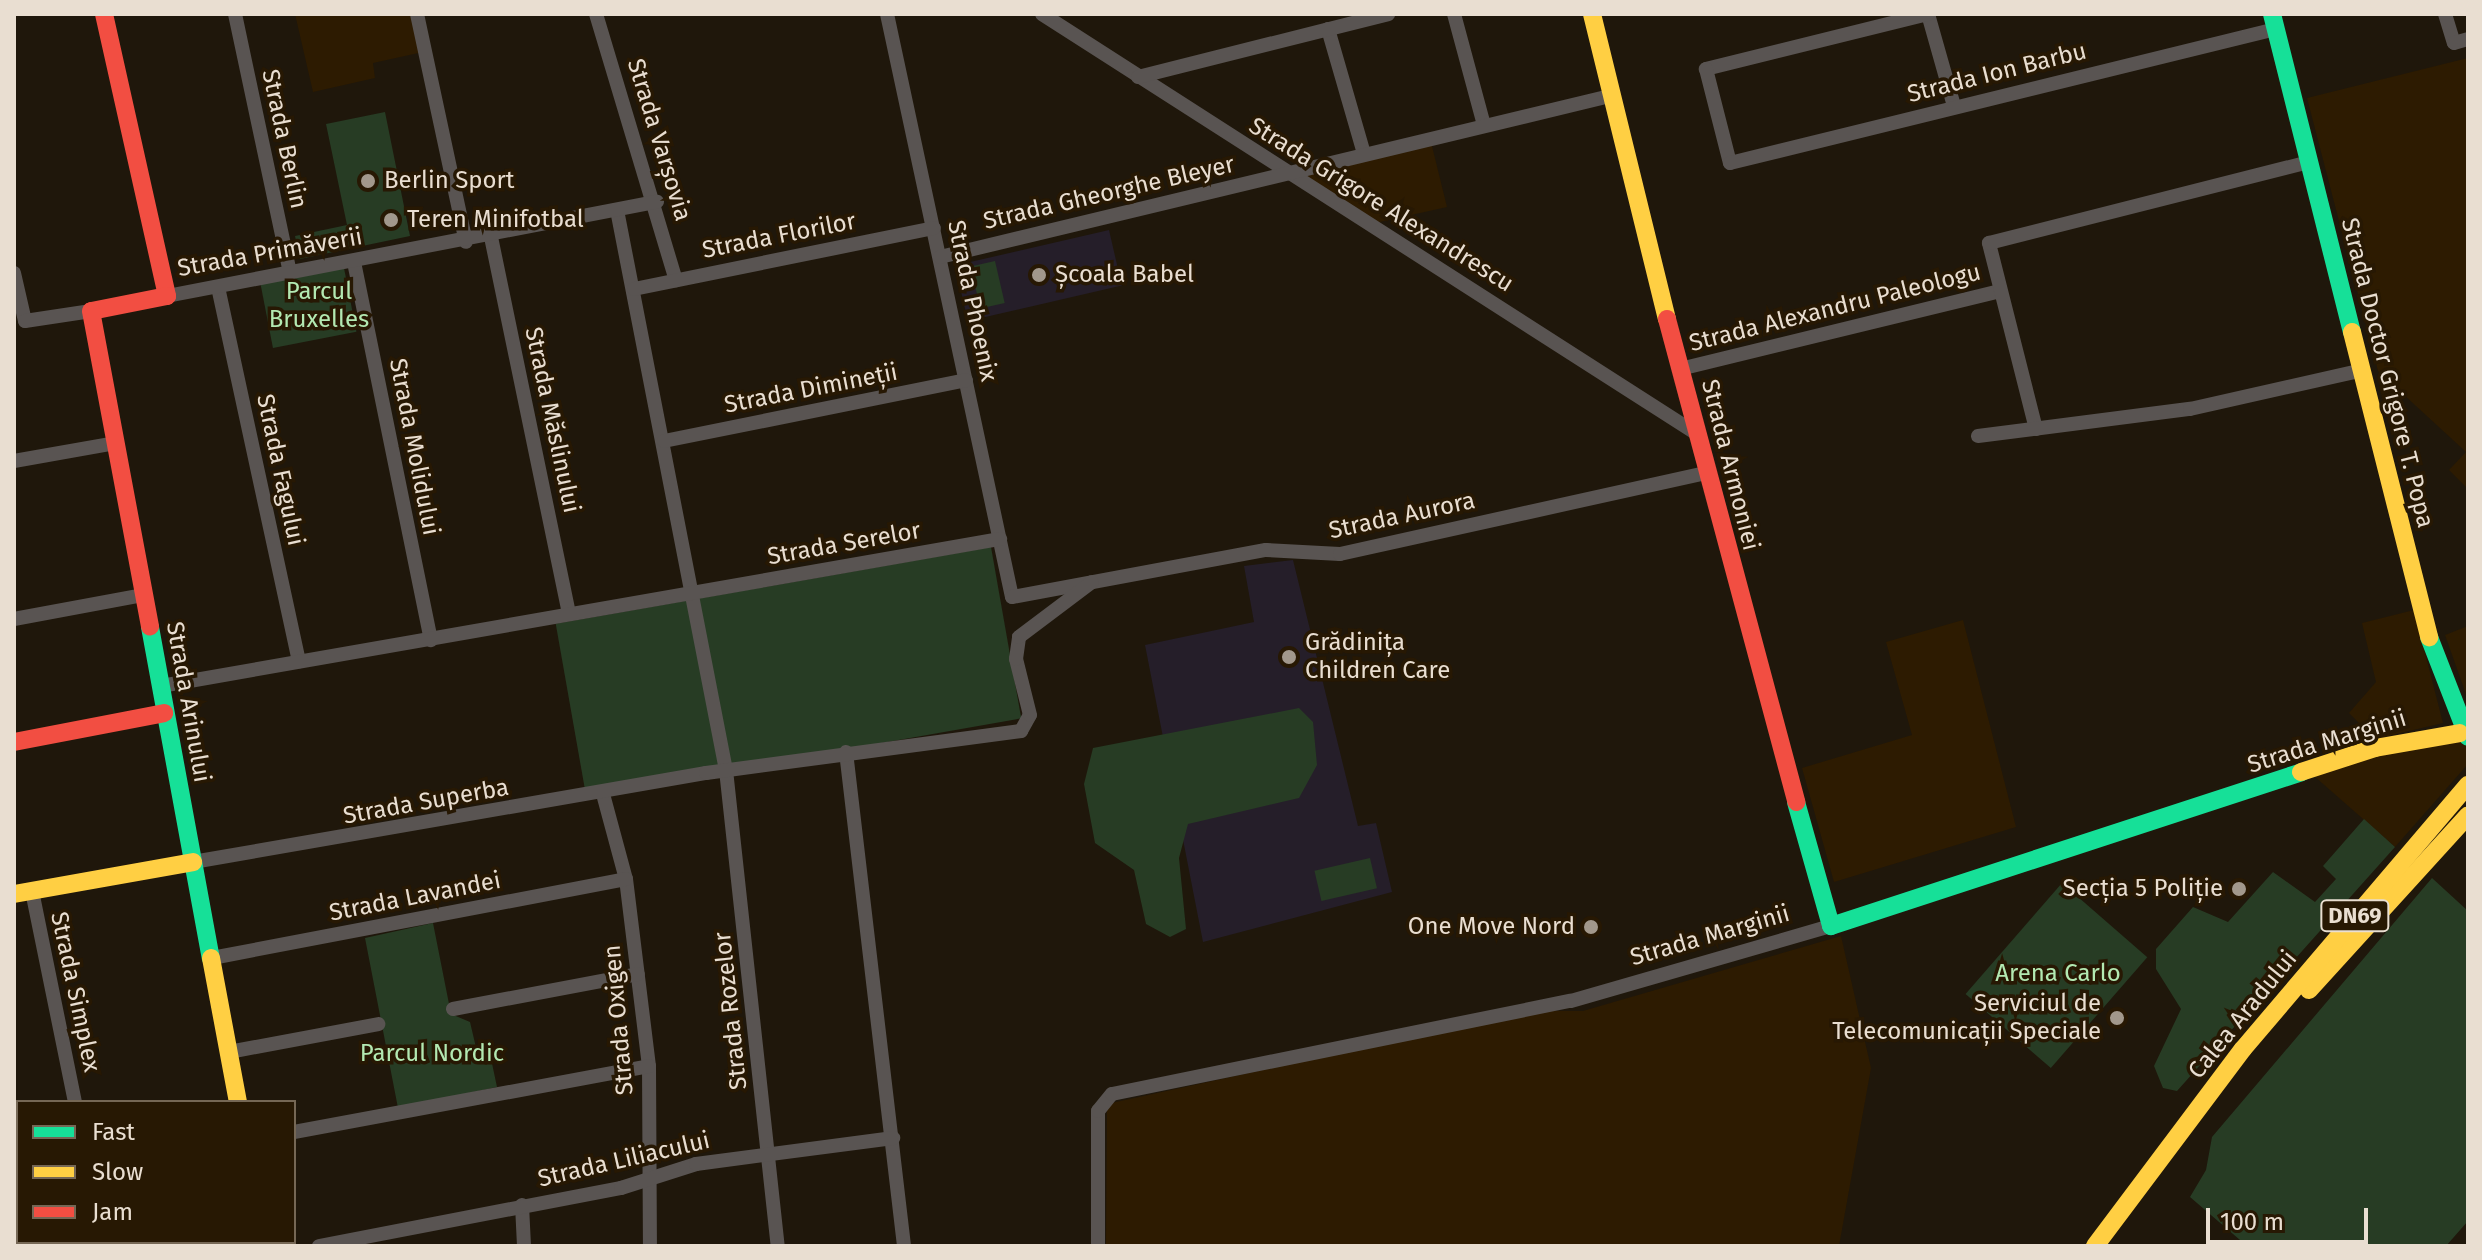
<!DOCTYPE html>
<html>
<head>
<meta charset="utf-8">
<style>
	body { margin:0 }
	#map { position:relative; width:2482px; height:1260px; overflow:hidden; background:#1f170b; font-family:"Fira Sans",sans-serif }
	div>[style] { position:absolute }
	.built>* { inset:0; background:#2d1b01 }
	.education>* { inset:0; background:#251e29; transform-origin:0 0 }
	.green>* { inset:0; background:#273c24; transform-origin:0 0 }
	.street>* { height:14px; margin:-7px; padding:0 7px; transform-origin:7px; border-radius:7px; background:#595452 }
	.fast>* { height:18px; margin:-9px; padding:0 9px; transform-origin:9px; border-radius:9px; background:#16e098 }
	.slow>* { height:18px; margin:-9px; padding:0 9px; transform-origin:9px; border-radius:9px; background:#ffcf43 }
	.jam>* { height:18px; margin:-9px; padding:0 9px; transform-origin:9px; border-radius:9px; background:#f24e42 }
	.dots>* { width:22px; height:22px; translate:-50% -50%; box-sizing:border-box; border:4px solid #271803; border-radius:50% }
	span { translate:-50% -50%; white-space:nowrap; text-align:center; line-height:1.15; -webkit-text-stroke:7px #271803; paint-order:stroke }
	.shield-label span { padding:2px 6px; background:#271803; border:2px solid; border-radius:6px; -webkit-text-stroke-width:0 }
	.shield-label { font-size:22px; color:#e9ded1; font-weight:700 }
	.street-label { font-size:24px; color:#e9ded1 }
	.poi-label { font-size:24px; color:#e9ded1 }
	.left { translate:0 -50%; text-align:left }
	.right { translate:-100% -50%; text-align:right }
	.park-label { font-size:24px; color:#b3e9b2 }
	.frame { position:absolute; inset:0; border:16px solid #e9ded1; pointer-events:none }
	.legend { position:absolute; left:16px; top:1100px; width:280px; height:144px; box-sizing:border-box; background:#271803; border:2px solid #756755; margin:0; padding:10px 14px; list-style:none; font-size:24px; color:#e9ded1 }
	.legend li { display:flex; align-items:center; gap:16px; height:40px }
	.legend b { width:40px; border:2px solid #756755 }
	.scale { position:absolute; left:2206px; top:1208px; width:162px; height:36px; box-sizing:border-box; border:4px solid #e9ded1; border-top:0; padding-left:10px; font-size:24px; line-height:28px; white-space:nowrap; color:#e9ded1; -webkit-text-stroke:6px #271803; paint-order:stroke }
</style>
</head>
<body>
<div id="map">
	<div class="built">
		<div style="clip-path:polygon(295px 14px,415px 14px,423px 52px,373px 63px,375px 78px,313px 92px)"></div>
		<div style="clip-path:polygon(2468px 58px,2468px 489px,2449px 470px,2466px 452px,2378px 371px,2307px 98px)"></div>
		<div style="clip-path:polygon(1431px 142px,1447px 207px,1375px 223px,1302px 174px)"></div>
		<div style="clip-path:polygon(2414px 610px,2443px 723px,2375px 739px,2349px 713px,2376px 682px,2362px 623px)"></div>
		<div style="clip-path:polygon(1963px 620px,2016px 827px,1834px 882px,1802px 768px,1912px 735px,1886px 642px)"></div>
		<div style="clip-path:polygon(2468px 626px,2468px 700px,2445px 635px)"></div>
		<div style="clip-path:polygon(2459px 739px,2468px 744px,2468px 764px,2395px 847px,2314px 776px,2358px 759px)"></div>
		<div style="clip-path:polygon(1841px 936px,1871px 1068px,1839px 1246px,1106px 1246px,1107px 1104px,1533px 1011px,1583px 1011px)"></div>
	</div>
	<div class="education">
		<div style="left:1109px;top:230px;width:57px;height:158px;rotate:77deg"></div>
		<div style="clip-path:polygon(1293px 560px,1358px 826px,1376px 823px,1392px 892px,1203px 942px,1145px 645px,1254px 622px,1244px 566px)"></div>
	</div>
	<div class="green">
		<div style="clip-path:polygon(385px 112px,410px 236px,300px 259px,295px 236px,347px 225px,326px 124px)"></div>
		<div style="left:995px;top:261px;width:43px;height:25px;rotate:77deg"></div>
		<div style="left:344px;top:268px;width:65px;height:85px;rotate:79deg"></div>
		<div style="left:991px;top:547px;width:174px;height:442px;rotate:80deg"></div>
		<div style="clip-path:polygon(1299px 708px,1313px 722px,1317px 765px,1299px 798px,1188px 824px,1179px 858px,1186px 929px,1170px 937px,1146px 924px,1134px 870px,1095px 843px,1084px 784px,1093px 748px)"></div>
		<div style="clip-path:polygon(2364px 819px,2395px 847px,2177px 1091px,2163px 1088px,2154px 1066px,2181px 1009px,2156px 969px,2156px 949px,2193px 907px,2228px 922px,2273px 872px,2315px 902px,2336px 879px,2323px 866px)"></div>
		<div style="left:1370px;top:858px;width:31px;height:57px;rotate:77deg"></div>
		<div style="clip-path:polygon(2432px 878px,2468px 911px,2468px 1221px,2446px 1246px,2247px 1246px,2190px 1197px,2206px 1170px,2212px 1137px)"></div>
		<div style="left:2062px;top:883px;width:113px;height:147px;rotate:41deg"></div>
		<div style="clip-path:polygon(433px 923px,451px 1014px,470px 1022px,478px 1056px,490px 1054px,497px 1087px,398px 1108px,365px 938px)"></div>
	</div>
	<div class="street">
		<div style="left:235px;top:14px;width:265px;rotate:78deg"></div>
		<div style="left:417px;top:14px;width:233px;rotate:77.9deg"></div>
		<div style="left:596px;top:14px;width:278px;rotate:73.3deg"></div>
		<div style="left:887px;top:14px;width:596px;rotate:77.9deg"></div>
		<div style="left:1012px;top:597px;width:258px;rotate:-10.5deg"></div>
		<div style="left:1266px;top:550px;width:74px;rotate:3.1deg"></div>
		<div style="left:1340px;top:554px;width:374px;rotate:-12.5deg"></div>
		<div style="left:1042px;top:14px;width:778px;rotate:32.67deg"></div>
		<div style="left:1454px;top:14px;width:115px;rotate:74.9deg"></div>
		<div style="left:2445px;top:14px;width:30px;rotate:73deg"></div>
		<div style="left:2454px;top:43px;width:15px;rotate:-16deg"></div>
		<div style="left:1328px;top:29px;width:130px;rotate:73.9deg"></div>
		<div style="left:1138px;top:77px;width:258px;rotate:-14.1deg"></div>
		<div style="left:1954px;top:106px;width:96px;rotate:-105.8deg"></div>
		<div style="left:1928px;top:14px;width:229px;rotate:166.1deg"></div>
		<div style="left:1706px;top:69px;width:97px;rotate:75.7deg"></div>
		<div style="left:1730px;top:163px;width:562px;rotate:-13.79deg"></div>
		<div style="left:617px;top:210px;width:571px;rotate:78.99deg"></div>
		<div style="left:726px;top:770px;width:479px;rotate:83.8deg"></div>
		<div style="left:491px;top:237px;width:383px;rotate:78.3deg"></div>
		<div style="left:940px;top:257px;width:689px;rotate:-13.51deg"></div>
		<div style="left:354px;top:262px;width:386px;rotate:78.5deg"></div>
		<div style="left:14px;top:273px;width:49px;rotate:77.1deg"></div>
		<div style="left:25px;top:321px;width:67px;rotate:-8.6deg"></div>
		<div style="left:218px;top:287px;width:383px;rotate:77.8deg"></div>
		<div style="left:634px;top:289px;width:306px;rotate:-11.5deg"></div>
		<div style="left:167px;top:296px;width:499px;rotate:-10.9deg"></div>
		<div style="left:1680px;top:369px;width:329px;rotate:-13.7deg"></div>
		<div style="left:2036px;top:429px;width:192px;rotate:-104.2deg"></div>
		<div style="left:1989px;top:243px;width:330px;rotate:-14.2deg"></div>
		<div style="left:1978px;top:436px;width:214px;rotate:-7.3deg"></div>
		<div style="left:2190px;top:409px;width:177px;rotate:-12.7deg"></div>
		<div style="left:664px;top:441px;width:308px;rotate:-11.4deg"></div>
		<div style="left:14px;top:461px;width:104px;rotate:-10deg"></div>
		<div style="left:14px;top:619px;width:132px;rotate:-10.5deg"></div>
		<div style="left:161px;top:686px;width:852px;rotate:-9.94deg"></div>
		<div style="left:846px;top:752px;width:497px;rotate:83.3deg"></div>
		<div style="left:603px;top:794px;width:88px;rotate:74.9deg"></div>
		<div style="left:626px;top:879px;width:188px;rotate:83deg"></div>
		<div style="left:649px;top:1066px;width:180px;rotate:89.7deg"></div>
		<div style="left:193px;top:862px;width:521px;rotate:-9.84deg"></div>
		<div style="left:706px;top:773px;width:318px;rotate:-7.6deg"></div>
		<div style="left:1021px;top:731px;width:18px;rotate:-61deg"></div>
		<div style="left:1030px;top:715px;width:58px;rotate:-104deg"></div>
		<div style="left:1016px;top:659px;width:22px;rotate:-82deg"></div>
		<div style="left:1019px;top:637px;width:91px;rotate:-37deg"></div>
		<div style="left:32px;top:891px;width:215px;rotate:78.5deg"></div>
		<div style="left:212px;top:958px;width:421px;rotate:-10.8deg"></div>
		<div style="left:453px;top:1009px;width:188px;rotate:-10.7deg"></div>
		<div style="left:229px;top:1052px;width:152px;rotate:-10.6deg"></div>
		<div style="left:294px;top:1132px;width:361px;rotate:-10.5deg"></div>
		<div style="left:14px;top:1179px;width:4px"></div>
		<div style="left:522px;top:1205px;width:41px;rotate:87.2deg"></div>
		<div style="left:319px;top:1246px;width:308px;rotate:-10.9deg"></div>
		<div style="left:621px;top:1188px;width:79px;rotate:-17.7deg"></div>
		<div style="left:696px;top:1164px;width:199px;rotate:-7.5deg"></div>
		<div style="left:1098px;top:1246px;width:135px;rotate:-90deg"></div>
		<div style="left:1098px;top:1111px;width:22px;rotate:-51deg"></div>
		<div style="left:1112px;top:1094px;width:468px;rotate:-11.5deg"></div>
		<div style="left:1571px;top:1001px;width:271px;rotate:-16.1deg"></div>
	</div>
	<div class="fast">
		<div style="left:2272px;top:14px;width:328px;rotate:75.9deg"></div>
		<div style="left:150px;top:627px;width:337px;rotate:79.6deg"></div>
		<div style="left:2429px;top:637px;width:107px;rotate:68.7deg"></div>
		<div style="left:1796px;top:802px;width:129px;rotate:74.2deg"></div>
		<div style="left:1831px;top:926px;width:495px;rotate:-18.1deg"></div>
	</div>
	<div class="slow">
		<div style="left:1592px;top:14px;width:314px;rotate:76.2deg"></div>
		<div style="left:2352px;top:332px;width:315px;rotate:75.8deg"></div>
		<div style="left:2301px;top:772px;width:78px;rotate:-18deg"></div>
		<div style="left:2375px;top:748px;width:86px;rotate:-10deg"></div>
		<div style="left:14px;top:894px;width:182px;rotate:-10.1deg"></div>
		<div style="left:211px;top:958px;width:147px;rotate:79.4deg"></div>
		<div style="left:2309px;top:990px;width:236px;rotate:-47.7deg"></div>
		<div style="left:2095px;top:1246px;width:246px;rotate:-53.1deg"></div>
		<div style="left:2243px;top:1049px;width:347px;rotate:-49.6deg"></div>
	</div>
	<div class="jam">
		<div style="left:104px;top:14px;width:289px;rotate:77.4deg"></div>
		<div style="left:167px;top:296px;width:77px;rotate:168.8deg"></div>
		<div style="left:91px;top:311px;width:321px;rotate:79.4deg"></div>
		<div style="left:1667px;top:319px;width:500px;rotate:75deg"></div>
		<div style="left:14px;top:742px;width:153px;rotate:-10.9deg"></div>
		<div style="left:266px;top:1242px;width:4px;rotate:76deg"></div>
	</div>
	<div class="dots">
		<div style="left:368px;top:181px;background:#a2988c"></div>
		<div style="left:391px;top:220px;background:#a2988c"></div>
		<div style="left:1039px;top:275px;background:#a2988c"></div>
		<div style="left:1289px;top:657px;background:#a2988c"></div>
		<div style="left:2239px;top:889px;background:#a2988c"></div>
		<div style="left:1591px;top:927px;background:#a2988c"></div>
		<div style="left:2117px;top:1018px;background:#a2988c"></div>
	</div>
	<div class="shield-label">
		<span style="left:2355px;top:916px">DN69</span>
	</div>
	<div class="street-label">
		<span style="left:1997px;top:73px;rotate:-14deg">Strada Ion Barbu</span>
		<span style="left:284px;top:139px;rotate:78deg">Strada Berlin</span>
		<span style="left:659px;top:140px;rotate:73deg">Strada Varșovia</span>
		<span style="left:1109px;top:193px;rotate:-13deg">Strada Gheorghe Bleyer</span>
		<span style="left:1381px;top:205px;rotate:32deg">Strada Grigore Alexandrescu</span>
		<span style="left:779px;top:236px;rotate:-11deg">Strada Florilor</span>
		<span style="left:270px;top:253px;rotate:-10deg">Strada Primăverii</span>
		<span style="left:972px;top:301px;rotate:78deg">Strada Phoenix</span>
		<span style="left:1835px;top:308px;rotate:-14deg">Strada Alexandru Paleologu</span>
		<span style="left:2387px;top:373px;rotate:76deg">Strada Doctor Grigore T. Popa</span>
		<span style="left:811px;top:389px;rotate:-11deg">Strada Dimineții</span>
		<span style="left:552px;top:420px;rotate:78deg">Strada Măslinului</span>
		<span style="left:414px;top:447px;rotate:79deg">Strada Molidului</span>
		<span style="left:1730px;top:465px;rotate:76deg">Strada Armoniei</span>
		<span style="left:280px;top:470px;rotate:78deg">Strada Fagului</span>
		<span style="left:1402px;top:516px;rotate:-12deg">Strada Aurora</span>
		<span style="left:844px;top:544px;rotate:-10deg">Strada Serelor</span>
		<span style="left:188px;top:702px;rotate:80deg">Strada Arinului</span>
		<span style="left:2327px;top:742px;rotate:-17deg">Strada Marginii</span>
		<span style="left:426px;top:802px;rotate:-10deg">Strada Superba</span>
		<span style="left:415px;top:897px;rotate:-11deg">Strada Lavandei</span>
		<span style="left:1710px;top:936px;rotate:-16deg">Strada Marginii</span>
		<span style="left:75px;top:992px;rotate:78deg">Strada Simplex</span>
		<span style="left:731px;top:1011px;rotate:-96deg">Strada Rozelor</span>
		<span style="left:2243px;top:1015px;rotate:-51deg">Calea Aradului</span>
		<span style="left:619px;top:1020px;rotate:-95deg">Strada Oxigen</span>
		<span style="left:624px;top:1160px;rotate:-13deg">Strada Liliacului</span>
	</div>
	<div class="poi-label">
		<span class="left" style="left:384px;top:181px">Berlin Sport</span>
		<span class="left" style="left:407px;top:220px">Teren Minifotbal</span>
		<span class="left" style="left:1055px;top:275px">Școala Babel</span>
		<span class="left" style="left:1305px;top:657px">Grădinița<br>Children Care</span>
		<span class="right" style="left:2223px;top:889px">Secția 5 Poliție</span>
		<span class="right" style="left:1575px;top:927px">One Move Nord</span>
		<span class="right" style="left:2101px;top:1018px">Serviciul de<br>Telecomunicații Speciale</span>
	</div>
	<div class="park-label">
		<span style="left:319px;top:306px">Parcul<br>Bruxelles</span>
		<span style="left:2058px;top:974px">Arena Carlo</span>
		<span style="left:432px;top:1054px">Parcul Nordic</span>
	</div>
	<div class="frame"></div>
	<ul class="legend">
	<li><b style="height:10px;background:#16e098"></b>Fast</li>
	<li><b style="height:10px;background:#ffcf43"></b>Slow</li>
	<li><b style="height:10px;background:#f24e42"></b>Jam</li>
	</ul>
	<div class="scale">100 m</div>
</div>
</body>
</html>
